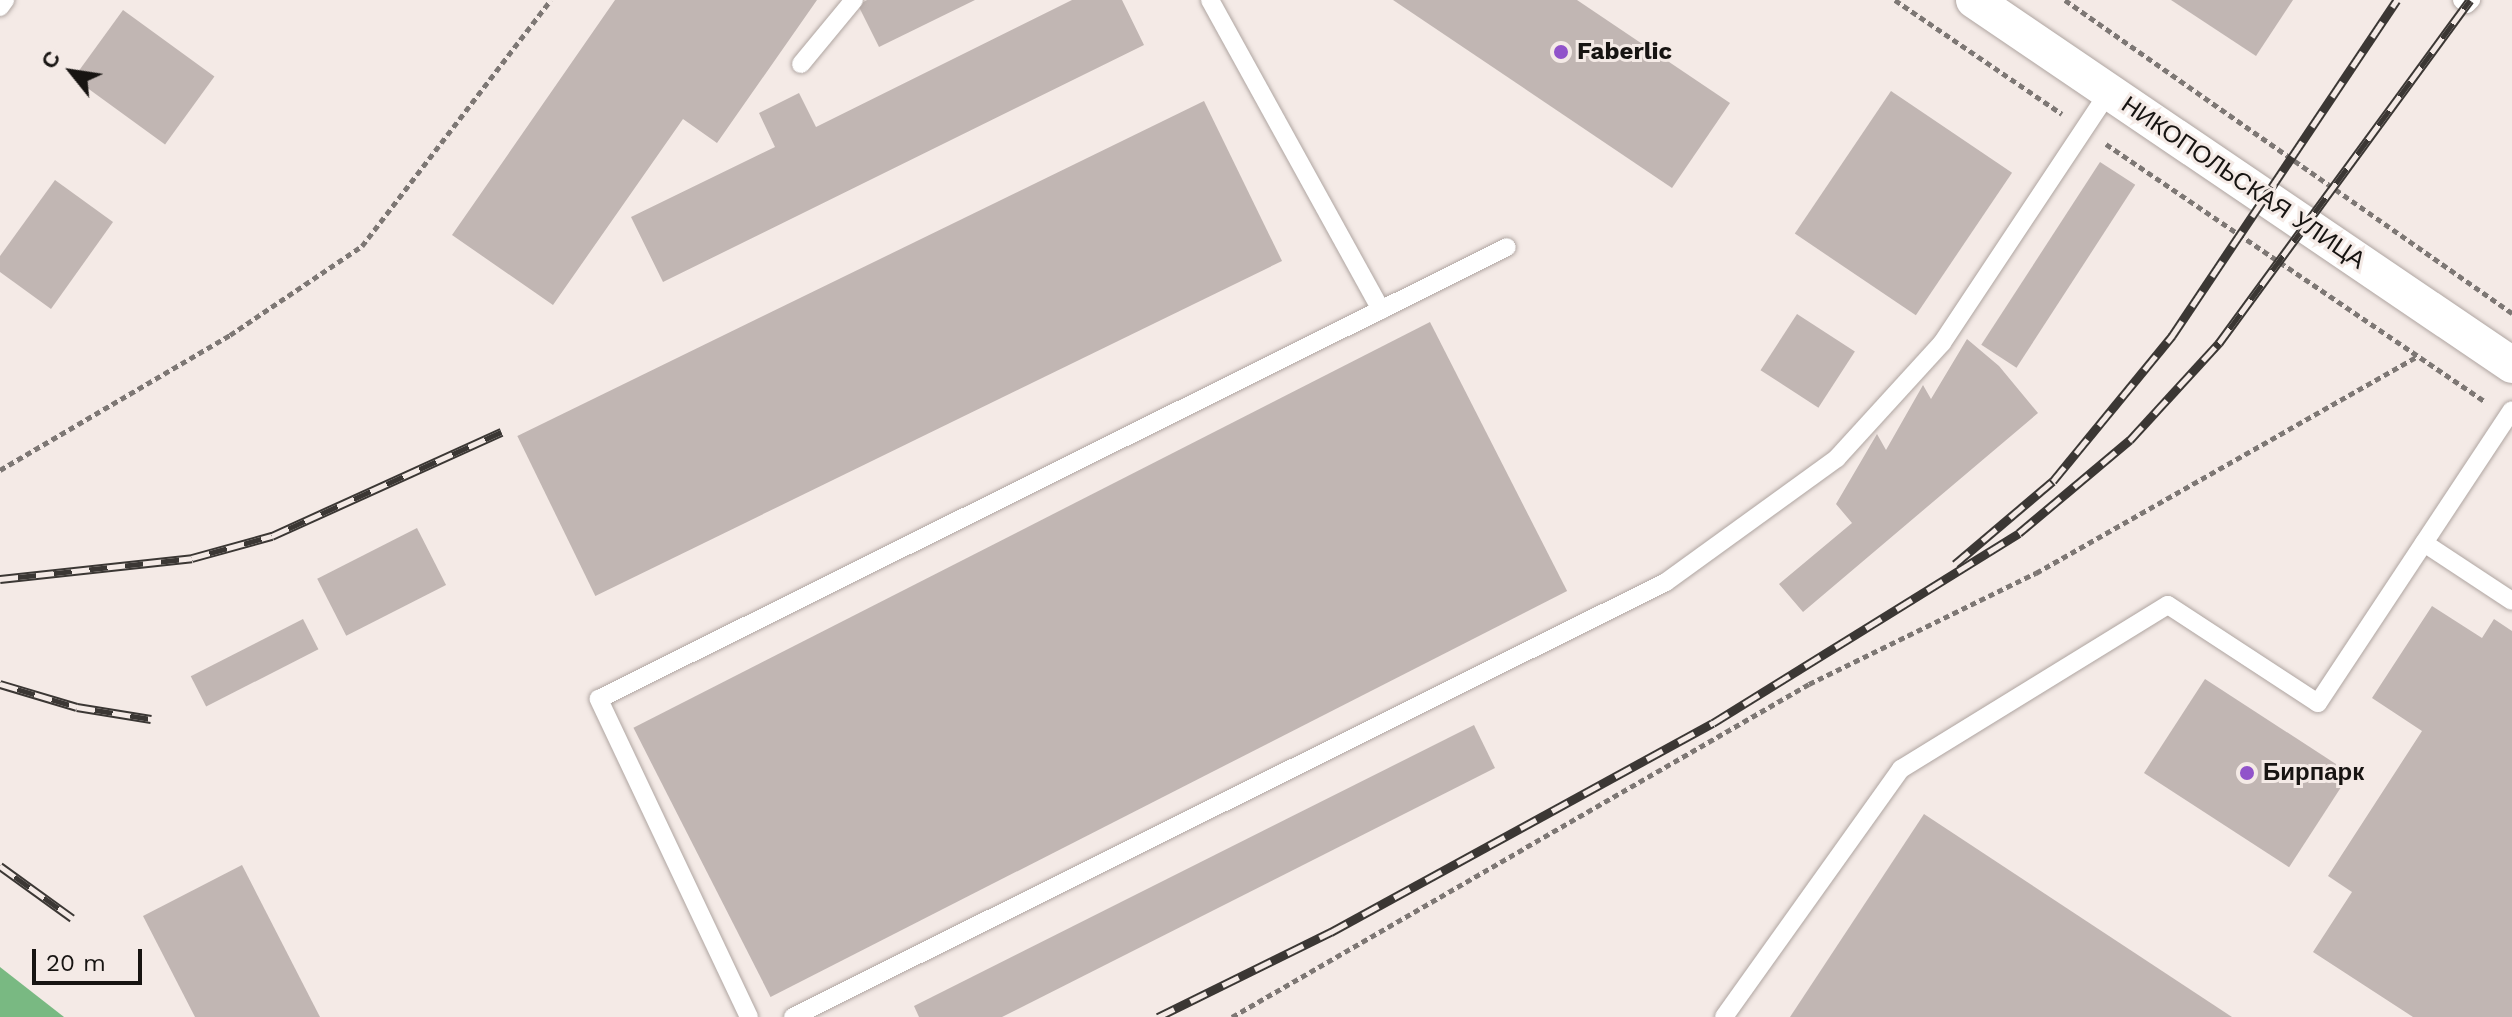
<!DOCTYPE html>
<html>
<head>
<meta charset="utf-8">
<style>
	body { margin:0 }
	#map { position:relative; width:2512px; height:1017px; overflow:hidden; background:#f4eae6; font-family:"Work Sans",sans-serif }
	div>[style] { position:absolute }
	.forest>* { inset:0; background:#79b982 }
	.building>* { inset:0; background:#c1b6b3; transform-origin:0 0 }
	.path>* { height:5px; margin-top:-2.5px; transform-origin:0; background:repeating-linear-gradient(90deg,#7d7774 0 6px,transparent 0 10px) }
	.roads { filter:drop-shadow(0 0 2px #afa5a1) drop-shadow(0 0 2px #afa5a1) }
	.service>* { height:18px; margin:-9px; padding:0 9px; transform-origin:9px; border-radius:9px; background:#fff }
	.minor>* { height:36px; margin:-18px; padding:0 18px; transform-origin:18px; border-radius:18px; background:#fff }
	.rail>* { height:9px; margin-top:-4.5px; transform-origin:0; background:repeating-linear-gradient(90deg,#f4eae6 0 18px,#3b3734 0 36px); box-sizing:border-box; border-block:2px solid #3b3734 }
	.dots>* { width:22px; height:22px; translate:-50% -50%; box-sizing:border-box; border:4px solid #f4eae6; border-radius:50% }
	span { translate:-50% -50%; white-space:nowrap; text-align:center; line-height:1.15; -webkit-text-stroke:6px #f4eae6; paint-order:stroke }
	.poi-label { font-size:24px; color:#171412; font-weight:700 }
	.left { translate:0 -50%; text-align:left }
	.street-label { font-size:24px; color:#171412 }
	.north { position:absolute; left:32px; top:32px; width:80px; height:80px; -webkit-text-stroke:6px #f4eae6; paint-order:stroke; rotate:300deg; font-size:22px; font-weight:700; line-height:32px; text-align:center; color:#171412 }
	.north::after { content:''; display:block; margin:auto; width:28px; height:36px; background:#171412; clip-path:polygon(50% 0,100% 100%,50% 72%,0 100%) }
	.scale { position:absolute; left:32px; top:949px; width:110px; height:36px; box-sizing:border-box; border:4px solid #171412; border-top:0; padding-left:10px; font-size:24px; line-height:28px; white-space:nowrap; color:#171412; -webkit-text-stroke:6px #f4eae6; paint-order:stroke }
</style>
</head>
<body>
<div id="map">
	<div class="forest">
		<div style="clip-path:polygon(0 967px,64px 1017px,0 1017px)"></div>
	</div>
	<div class="building">
		<div style="clip-path:polygon(615px 0,817px 0,717px 143px,683px 119px,553px 305px,452px 235px)"></div>
		<div style="clip-path:polygon(867px 0,975px 0,879px 47px,858px 5px)"></div>
		<div style="clip-path:polygon(1072px 0,1122px 0,1144px 45px,663px 282px,631px 217px,775px 147px,759px 113px,799px 93px,816px 127px)"></div>
		<div style="clip-path:polygon(1393px 0,1577px 0,1730px 103px,1672px 188px)"></div>
		<div style="clip-path:polygon(2171px 0,2293px 0,2256px 56px)"></div>
		<div style="left:123px;top:10px;width:113px;height:84px;rotate:36deg"></div>
		<div style="left:1891px;top:91px;width:146px;height:172px;rotate:34deg"></div>
		<div style="left:1204px;top:101px;width:178px;height:764px;rotate:64deg"></div>
		<div style="left:2100px;top:162px;width:42px;height:218px;rotate:33deg"></div>
		<div style="clip-path:polygon(55px 180px,113px 222px,51px 309px,0 272px,0 256px)"></div>
		<div style="left:1797px;top:314px;width:69px;height:67px;rotate:33deg"></div>
		<div style="left:1430px;top:322px;width:302px;height:894px;rotate:63deg"></div>
		<div style="clip-path:polygon(1967px 339px,1999px 366px,2038px 413px,1803px 612px,1779px 584px,1852px 523px,1836px 504px,1877px 434px,1886px 450px,1923px 385px,1931px 399px)"></div>
		<div style="left:417px;top:528px;width:64px;height:112px;rotate:63deg"></div>
		<div style="clip-path:polygon(2432px 606px,2482px 638px,2494px 619px,2512px 631px,2512px 1017px,2413px 1017px,2313px 952px,2352px 892px,2328px 876px,2422px 731px,2372px 698px)"></div>
		<div style="left:303px;top:619px;width:34px;height:126px;rotate:63deg"></div>
		<div style="left:2205px;top:679px;width:173px;height:112px;rotate:33deg"></div>
		<div style="clip-path:polygon(1474px 725px,1495px 768px,1002px 1017px,919px 1017px,914px 1006px)"></div>
		<div style="clip-path:polygon(1924px 814px,2232px 1017px,1790px 1017px)"></div>
		<div style="clip-path:polygon(242px 865px,320px 1017px,195px 1017px,143px 916px)"></div>
	</div>
	<div class="path">
		<div style="left:1895px;top:0;width:202px;rotate:34.3deg"></div>
		<div style="left:2065px;top:0;width:546px;rotate:35deg"></div>
		<div style="left:2106px;top:144px;width:458px;rotate:34.2deg"></div>
		<div style="left:0;top:470px;width:267px;rotate:-30.4deg"></div>
		<div style="left:230px;top:335px;width:159px;rotate:-34deg"></div>
		<div style="left:362px;top:246px;width:310px;rotate:-52.5deg"></div>
		<div style="left:1232px;top:1017px;width:666px;rotate:-29.99deg"></div>
		<div style="left:1809px;top:684px;width:253px;rotate:-26.1deg"></div>
		<div style="left:2036px;top:573px;width:439px;rotate:-29.6deg"></div>
	</div>
	<div class="roads">
		<div class="service">
			<div style="left:1210px;top:0;width:354px;rotate:61.1deg"></div>
			<div style="left:2462px;top:0;width:6px;rotate:39deg"></div>
			<div style="left:2467px;top:4px;width:6px;rotate:-45deg"></div>
			<div style="left:0;top:7px;width:9px;rotate:-54deg"></div>
			<div style="left:801px;top:64px;width:83px;rotate:-50.4deg"></div>
			<div style="left:2424px;top:543px;width:105px;rotate:33.4deg"></div>
			<div style="left:749px;top:1017px;width:352px;rotate:-115.3deg"></div>
			<div style="left:599px;top:699px;width:1014px;rotate:-26.46deg"></div>
			<div style="left:793px;top:1017px;width:975px;rotate:-26.49deg"></div>
			<div style="left:1666px;top:582px;width:211px;rotate:-35.9deg"></div>
			<div style="left:1837px;top:458px;width:156px;rotate:-47.6deg"></div>
			<div style="left:1942px;top:343px;width:301px;rotate:-56.4deg"></div>
			<div style="left:1724px;top:1017px;width:305px;rotate:-54.5deg"></div>
			<div style="left:1901px;top:769px;width:313px;rotate:-31.6deg"></div>
			<div style="left:2168px;top:605px;width:179px;rotate:33.2deg"></div>
			<div style="left:2318px;top:703px;width:351px;rotate:-56.5deg"></div>
		</div>
		<div class="minor">
			<div style="left:1974px;top:0;width:650px;rotate:34.15deg"></div>
		</div>
	</div>
	<div class="rail">
		<div style="left:1955px;top:564px;width:128px;rotate:-40.3deg"></div>
		<div style="left:2053px;top:481px;width:188px;rotate:-50.6deg"></div>
		<div style="left:2172px;top:336px;width:404px;rotate:-56.2deg"></div>
		<div style="left:0;top:579px;width:193px;rotate:-6.2deg"></div>
		<div style="left:192px;top:558px;width:83px;rotate:-15.4deg"></div>
		<div style="left:272px;top:536px;width:252px;rotate:-24.4deg"></div>
		<div style="left:0;top:684px;width:80px;rotate:16.6deg"></div>
		<div style="left:77px;top:707px;width:75px;rotate:9.2deg"></div>
		<div style="left:0;top:866px;width:89px;rotate:35.8deg"></div>
		<div style="left:1158px;top:1017px;width:193px;rotate:-26.2deg"></div>
		<div style="left:1331px;top:932px;width:435px;rotate:-28.7deg"></div>
		<div style="left:1713px;top:723px;width:360px;rotate:-31.8deg"></div>
		<div style="left:2019px;top:533px;width:145px;rotate:-40deg"></div>
		<div style="left:2130px;top:440px;width:132px;rotate:-47.5deg"></div>
		<div style="left:2219px;top:343px;width:425px;rotate:-53.8deg"></div>
	</div>
	<div class="dots">
		<div style="left:1561px;top:52px;background:#9153ca"></div>
		<div style="left:2247px;top:773px;background:#9153ca"></div>
	</div>
	<div class="poi-label">
		<span class="left" style="left:1577px;top:52px">Faberlic</span>
		<span class="left" style="left:2263px;top:773px">Бирпарк</span>
	</div>
	<div class="street-label">
		<span style="left:2243px;top:183px;rotate:34deg">НИКОПОЛЬСКАЯ УЛИЦА</span>
	</div>
	<div class="north">С</div>
	<div class="scale">20 m</div>
</div>
</body>
</html>
